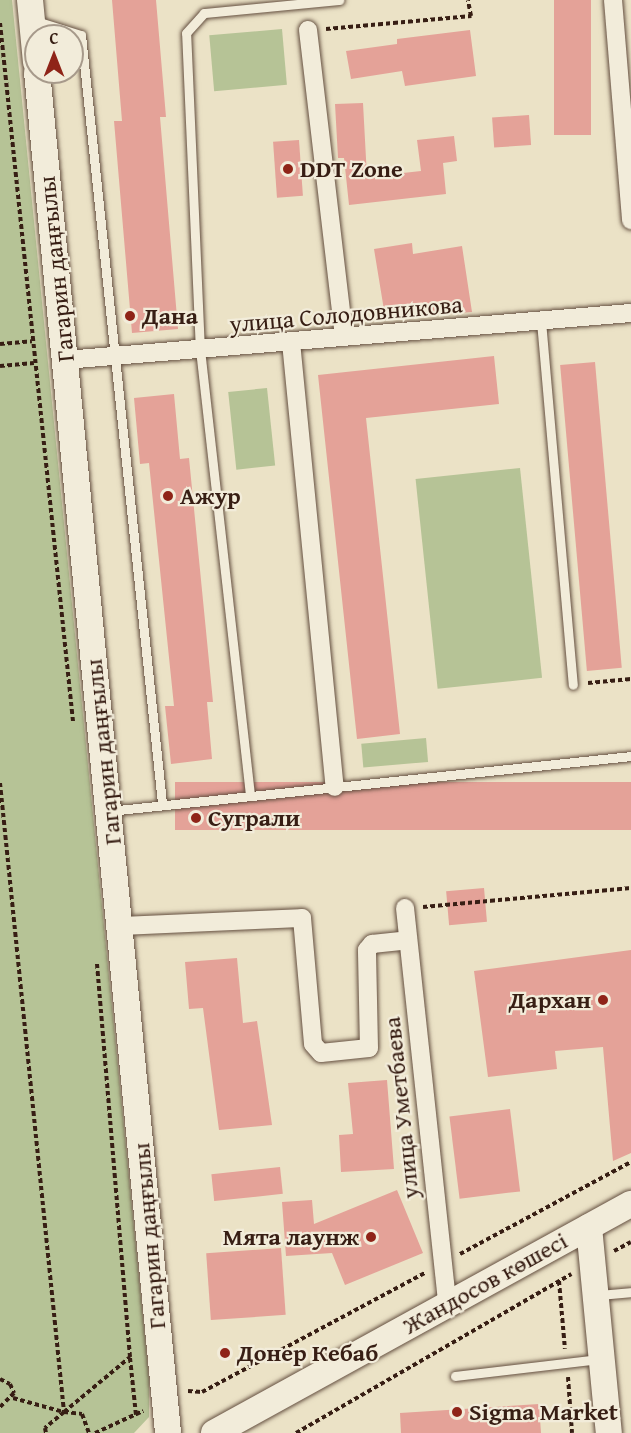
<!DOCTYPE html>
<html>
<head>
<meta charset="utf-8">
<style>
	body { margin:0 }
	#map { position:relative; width:631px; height:1433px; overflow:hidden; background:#ebe2c6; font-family:"Gentium Book Plus",serif }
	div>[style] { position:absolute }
	.green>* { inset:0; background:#b6c396; transform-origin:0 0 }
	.building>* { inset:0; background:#e4a298; transform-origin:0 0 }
	.path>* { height:4px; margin-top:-2px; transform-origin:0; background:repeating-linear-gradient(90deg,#371e14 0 4.5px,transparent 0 7.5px) }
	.roads { filter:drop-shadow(0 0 2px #644f40) drop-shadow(0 0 2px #644f40) }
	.lane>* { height:9px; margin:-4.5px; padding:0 4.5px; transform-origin:4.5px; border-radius:4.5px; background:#f2ecda }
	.street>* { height:18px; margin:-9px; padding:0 9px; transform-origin:9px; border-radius:9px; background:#f2ecda }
	.secondary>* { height:26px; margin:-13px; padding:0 13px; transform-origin:13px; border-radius:13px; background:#f2ecda }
	.dots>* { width:16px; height:16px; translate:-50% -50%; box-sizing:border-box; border:3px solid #f2ecda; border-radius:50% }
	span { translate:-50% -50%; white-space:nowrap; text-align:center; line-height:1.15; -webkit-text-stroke:4.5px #f2ecda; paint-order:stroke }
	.poi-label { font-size:24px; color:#371e14; font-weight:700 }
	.left { translate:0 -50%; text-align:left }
	.right { translate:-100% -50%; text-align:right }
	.street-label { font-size:24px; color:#371e14 }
	.north { position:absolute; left:24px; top:24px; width:60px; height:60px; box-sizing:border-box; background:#f2ecda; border:2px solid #a79a8b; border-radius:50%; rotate:0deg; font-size:16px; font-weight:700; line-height:24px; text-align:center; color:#371e14 }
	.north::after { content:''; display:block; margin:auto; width:21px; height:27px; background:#8f2418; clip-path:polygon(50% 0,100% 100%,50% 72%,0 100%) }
</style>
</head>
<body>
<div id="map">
	<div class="green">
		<div style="clip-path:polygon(0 0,12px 0,149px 1379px,149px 1417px,134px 1433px,0 1433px)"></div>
		<div style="left:282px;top:29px;width:56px;height:73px;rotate:85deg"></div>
		<div style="left:267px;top:388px;width:78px;height:39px;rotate:84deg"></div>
		<div style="left:520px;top:468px;width:211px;height:105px;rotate:84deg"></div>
		<div style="left:426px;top:738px;width:24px;height:65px;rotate:85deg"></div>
	</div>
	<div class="building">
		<div style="clip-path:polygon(112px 0,156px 0,166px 117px,160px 117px,178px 329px,132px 333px,114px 121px,122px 121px)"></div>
		<div style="left:554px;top:0;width:37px;height:135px"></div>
		<div style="clip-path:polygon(470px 30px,476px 76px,405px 86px,402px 71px,351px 79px,346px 51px,397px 44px,397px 39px)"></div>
		<div style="clip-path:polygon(363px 103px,367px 177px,421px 171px,417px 140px,454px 136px,457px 161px,443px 163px,446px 194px,349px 205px,344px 158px,338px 158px,335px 104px)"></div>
		<div style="left:529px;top:115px;width:30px;height:37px;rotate:86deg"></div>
		<div style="left:299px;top:140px;width:56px;height:26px;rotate:86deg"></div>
		<div style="clip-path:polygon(412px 243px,413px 254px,462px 246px,472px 312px,430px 315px,429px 304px,384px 310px,374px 249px)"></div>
		<div style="clip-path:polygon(494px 356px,499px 404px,366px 418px,400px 734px,357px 739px,318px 375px)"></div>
		<div style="left:595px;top:362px;width:307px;height:35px;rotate:85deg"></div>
		<div style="clip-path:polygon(174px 394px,180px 459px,189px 458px,213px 702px,207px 702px,212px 759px,171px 764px,165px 706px,174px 706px,149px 463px,140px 464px,134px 398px)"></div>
		<div style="left:631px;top:782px;width:48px;height:456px;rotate:90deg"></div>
		<div style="left:484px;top:888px;width:34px;height:38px;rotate:85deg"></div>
		<div style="clip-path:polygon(631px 950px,631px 1153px,613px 1161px,603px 1047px,555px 1051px,557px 1069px,488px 1077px,474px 971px)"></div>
		<div style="clip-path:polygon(237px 958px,243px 1023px,257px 1021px,272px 1125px,219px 1130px,203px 1008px,189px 1009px,185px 962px)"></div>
		<div style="clip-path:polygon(387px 1080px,394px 1169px,341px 1172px,339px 1135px,353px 1134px,348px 1083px)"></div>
		<div style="left:510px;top:1109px;width:83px;height:61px;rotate:83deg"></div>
		<div style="left:280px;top:1167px;width:27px;height:69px;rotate:84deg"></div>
		<div style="clip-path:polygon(397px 1190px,423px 1253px,345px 1285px,332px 1253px,286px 1256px,282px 1202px,312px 1200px,314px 1224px)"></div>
		<div style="left:281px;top:1248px;width:67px;height:75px;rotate:86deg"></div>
		<div style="clip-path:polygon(539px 1404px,541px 1433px,401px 1433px,400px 1413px)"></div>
	</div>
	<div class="path">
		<div style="left:0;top:23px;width:702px;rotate:84.03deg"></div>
		<div style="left:326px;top:29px;width:146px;rotate:-5.1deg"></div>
		<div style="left:471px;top:16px;width:16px;rotate:-101deg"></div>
		<div style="left:0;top:344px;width:32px;rotate:-5deg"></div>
		<div style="left:0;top:366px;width:34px;rotate:-5deg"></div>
		<div style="left:588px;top:683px;width:43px;rotate:-5.3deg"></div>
		<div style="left:0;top:783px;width:632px;rotate:84.19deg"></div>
		<div style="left:64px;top:1412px;width:18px;rotate:6deg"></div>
		<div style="left:82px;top:1414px;width:20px;rotate:70deg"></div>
		<div style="left:423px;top:907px;width:209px;rotate:-5.2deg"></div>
		<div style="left:614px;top:1251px;width:19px;rotate:-28deg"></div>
		<div style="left:460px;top:1254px;width:194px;rotate:-28.3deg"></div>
		<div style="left:559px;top:1281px;width:68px;rotate:85deg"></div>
		<div style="left:130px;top:1358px;width:57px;rotate:84deg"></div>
		<div style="left:568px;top:1377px;width:56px;rotate:85.9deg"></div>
		<div style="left:0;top:1379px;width:11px;rotate:27deg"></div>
		<div style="left:10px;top:1384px;width:10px;rotate:66deg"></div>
		<div style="left:14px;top:1393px;width:20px;rotate:135deg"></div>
		<div style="left:188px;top:1391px;width:14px;rotate:4deg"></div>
		<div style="left:202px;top:1392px;width:253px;rotate:-28.1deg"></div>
		<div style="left:13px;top:1398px;width:53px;rotate:15.4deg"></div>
		<div style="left:64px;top:1412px;width:25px;rotate:140deg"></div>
		<div style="left:45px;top:1428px;width:5px;rotate:79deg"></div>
		<div style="left:64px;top:1412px;width:86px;rotate:-39.8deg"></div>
		<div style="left:130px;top:1357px;width:396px;rotate:-94.8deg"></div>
		<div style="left:95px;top:1433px;width:53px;rotate:-24.6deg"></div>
		<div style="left:296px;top:1433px;width:318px;rotate:-30deg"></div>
	</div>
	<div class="roads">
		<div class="lane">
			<div style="left:33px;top:20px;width:50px;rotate:17.4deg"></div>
			<div style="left:81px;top:35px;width:772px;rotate:83.98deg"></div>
			<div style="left:541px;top:321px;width:365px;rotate:85deg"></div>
			<div style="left:250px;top:795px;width:447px;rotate:-96.4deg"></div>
			<div style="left:200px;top:351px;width:318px;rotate:-92.5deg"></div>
			<div style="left:186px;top:33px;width:27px;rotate:-48deg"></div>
			<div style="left:204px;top:13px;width:136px;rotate:-5.5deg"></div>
			<div style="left:109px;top:811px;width:525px;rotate:-6.01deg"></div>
			<div style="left:598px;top:1295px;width:33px;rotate:-5deg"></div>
			<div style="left:455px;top:1376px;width:145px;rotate:-6.7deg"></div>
		</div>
		<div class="street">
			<div style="left:613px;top:0;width:221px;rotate:85.3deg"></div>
			<div style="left:308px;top:30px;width:309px;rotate:83.3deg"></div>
			<div style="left:291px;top:342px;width:447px;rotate:84.4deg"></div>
			<div style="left:65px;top:360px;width:568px;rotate:-4.75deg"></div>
			<div style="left:405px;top:908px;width:397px;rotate:83.9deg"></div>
			<div style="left:119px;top:926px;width:183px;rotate:-2.5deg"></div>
			<div style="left:302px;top:918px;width:126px;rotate:85deg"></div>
			<div style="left:313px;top:1044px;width:12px;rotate:48deg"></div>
			<div style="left:321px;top:1053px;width:48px;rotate:-5.9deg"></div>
			<div style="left:369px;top:1048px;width:98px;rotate:-91.2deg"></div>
			<div style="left:367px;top:950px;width:8px;rotate:-50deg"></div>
			<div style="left:372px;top:944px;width:36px;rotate:-6deg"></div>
		</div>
		<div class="secondary">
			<div style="left:30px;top:0;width:62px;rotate:84.5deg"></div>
			<div style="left:37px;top:72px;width:1367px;rotate:84.5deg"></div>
			<div style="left:589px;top:1227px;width:207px;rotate:84.5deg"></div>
			<div style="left:214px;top:1433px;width:476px;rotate:-28.8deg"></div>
		</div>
	</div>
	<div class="dots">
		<div style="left:288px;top:169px;background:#8f2418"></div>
		<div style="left:130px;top:316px;background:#8f2418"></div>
		<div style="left:168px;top:496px;background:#8f2418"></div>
		<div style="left:196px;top:818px;background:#8f2418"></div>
		<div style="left:603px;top:1000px;background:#8f2418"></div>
		<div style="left:371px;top:1237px;background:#8f2418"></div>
		<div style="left:225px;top:1353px;background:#8f2418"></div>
		<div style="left:457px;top:1412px;background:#8f2418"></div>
	</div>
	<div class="poi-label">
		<span class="left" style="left:300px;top:169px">DDT Zone</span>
		<span class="left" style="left:142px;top:316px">Дана</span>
		<span class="left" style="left:180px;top:496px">Ажур</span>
		<span class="left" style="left:208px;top:818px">Суграли</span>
		<span class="right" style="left:591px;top:1000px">Дархан</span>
		<span class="right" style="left:359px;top:1237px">Мята лаунж</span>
		<span class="left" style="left:237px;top:1353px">Донер Кебаб</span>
		<span class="left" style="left:469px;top:1412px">Sigma Market</span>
	</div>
	<div class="street-label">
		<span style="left:56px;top:269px;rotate:-96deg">Гагарин даңғылы</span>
		<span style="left:346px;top:314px;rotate:-5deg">улица Солодовникова</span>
		<span style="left:103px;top:752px;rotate:-96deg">Гагарин даңғылы</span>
		<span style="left:401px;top:1108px;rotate:-96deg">улица Уметбаева</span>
		<span style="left:149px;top:1236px;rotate:-95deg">Гагарин даңғылы</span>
		<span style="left:485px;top:1283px;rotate:-29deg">Жандосов көшесі</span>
	</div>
	<div class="north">С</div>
</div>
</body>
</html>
